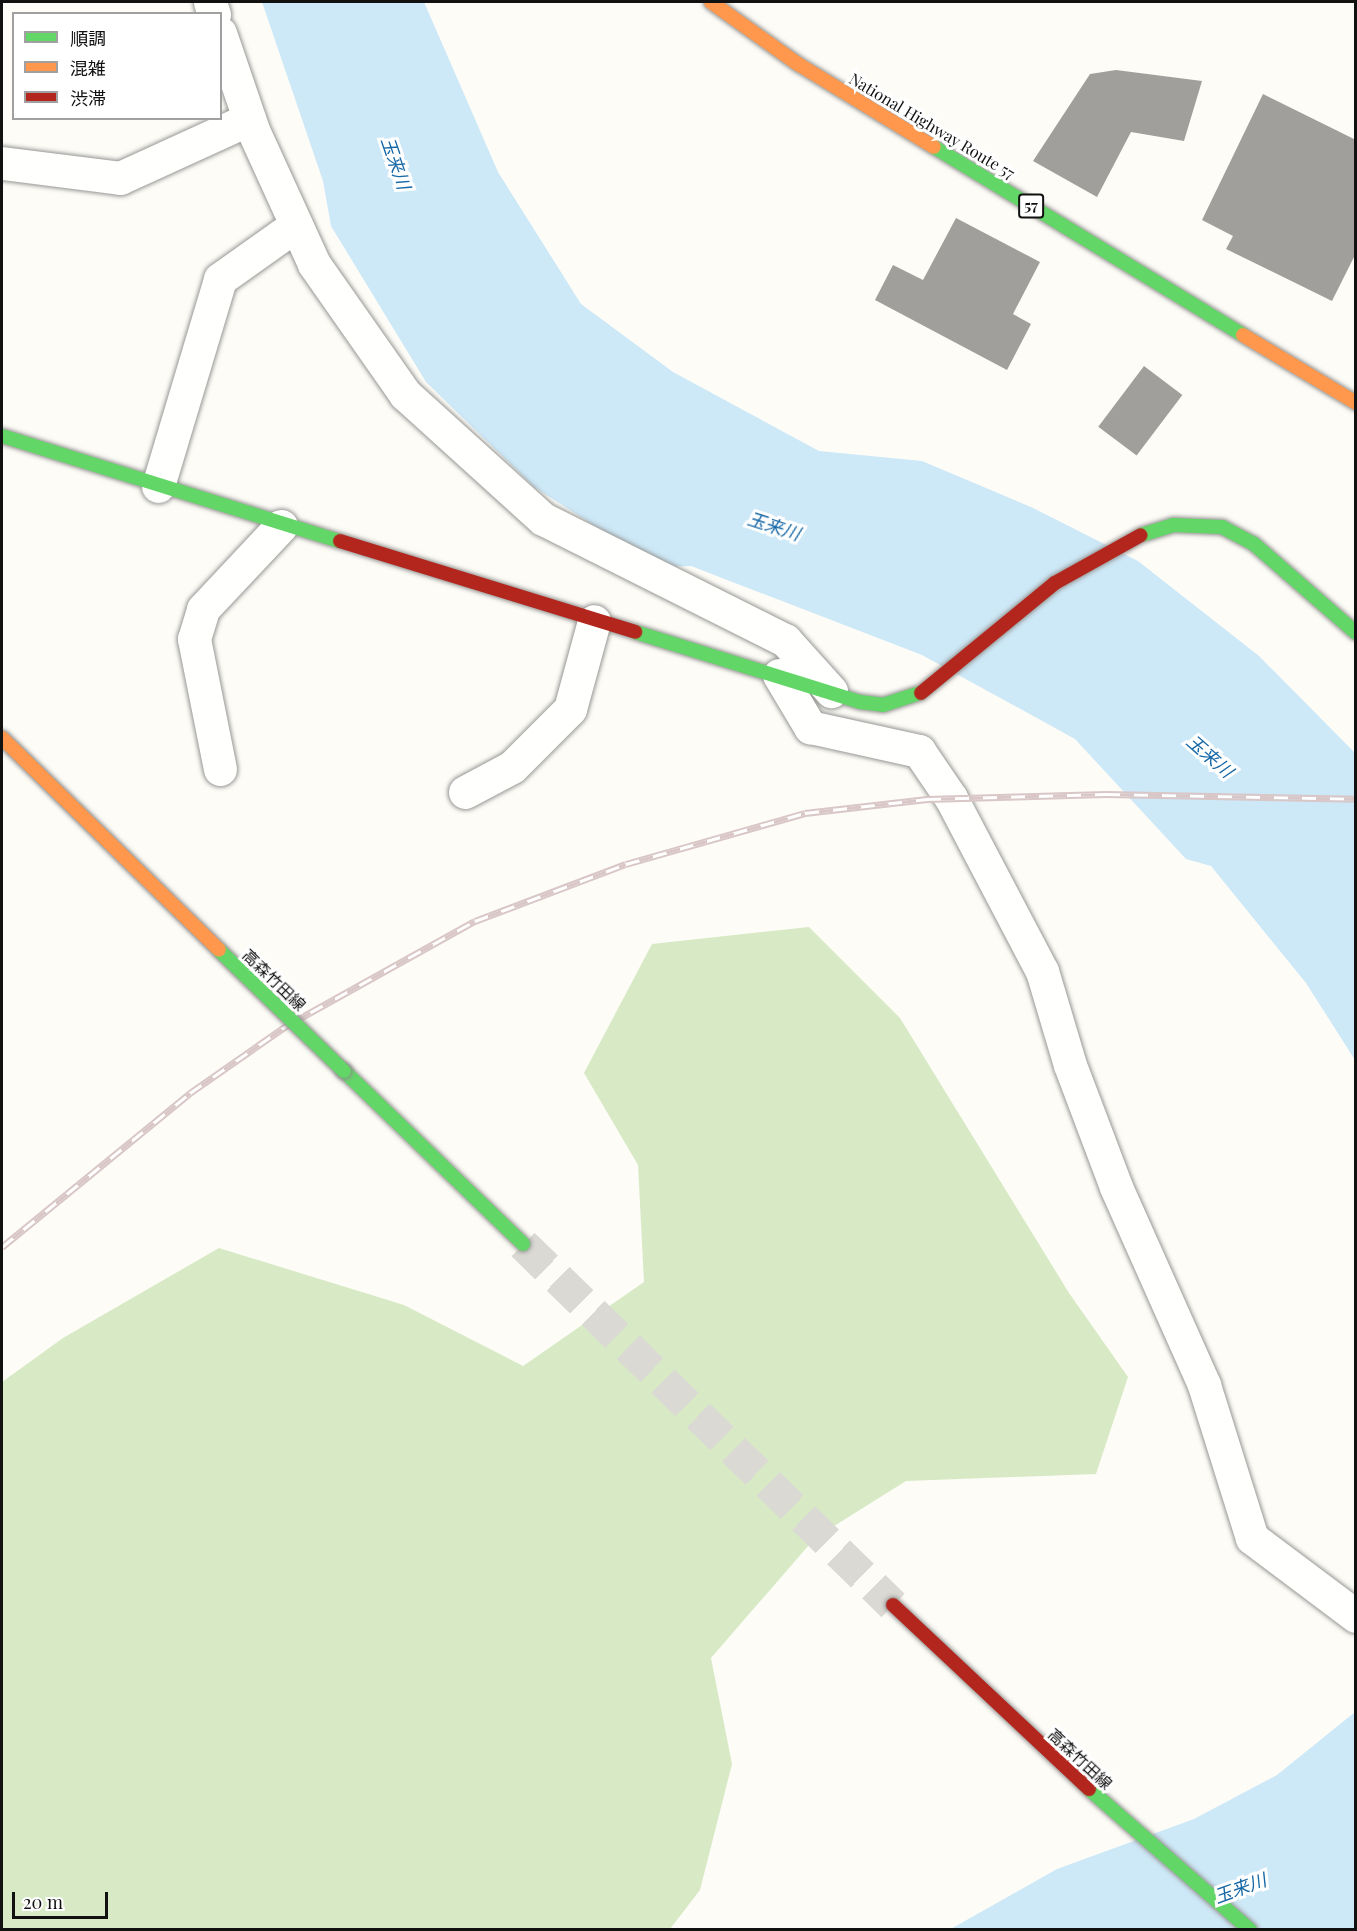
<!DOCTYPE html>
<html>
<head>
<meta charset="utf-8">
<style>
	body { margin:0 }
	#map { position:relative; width:1357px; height:1931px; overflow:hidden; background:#fdfcf7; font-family:"Playfair Display","Noto Sans JP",serif }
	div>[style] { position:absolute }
	.forest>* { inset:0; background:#d8eac5 }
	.water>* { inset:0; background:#cde8f7 }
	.building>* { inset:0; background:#a19f9c; transform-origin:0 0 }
	.secondary-tunnel>* { height:33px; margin-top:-16.5px; transform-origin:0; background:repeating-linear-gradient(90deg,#dad9d4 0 33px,transparent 0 49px) }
	.roads { filter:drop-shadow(0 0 2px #979795) drop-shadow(0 0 2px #979795) }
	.street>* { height:33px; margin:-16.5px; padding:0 16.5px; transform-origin:16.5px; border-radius:16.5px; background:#fffffe }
	.fast>* { height:14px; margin:-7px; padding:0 7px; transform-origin:7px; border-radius:7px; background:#63d668 }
	.slow>* { height:14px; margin:-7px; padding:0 7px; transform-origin:7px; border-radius:7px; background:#ff974d }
	.jam>* { height:14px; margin:-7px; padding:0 7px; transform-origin:7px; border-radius:7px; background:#b3261e }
	.rail>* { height:7px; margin-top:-3.5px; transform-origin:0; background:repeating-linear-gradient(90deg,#fff 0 14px,#d9c6c7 0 28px); box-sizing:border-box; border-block:2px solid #d9c6c7 }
	.bridges { filter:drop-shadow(0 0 2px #8e8d8b) drop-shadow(0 0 2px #8e8d8b) }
	.fast-bridge>* { height:14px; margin:-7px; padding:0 7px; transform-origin:7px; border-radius:7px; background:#63d668 }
	.slow-bridge>* { height:14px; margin:-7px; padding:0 7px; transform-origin:7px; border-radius:7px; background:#ff974d }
	span { translate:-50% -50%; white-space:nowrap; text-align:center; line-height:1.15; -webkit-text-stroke:6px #fff; paint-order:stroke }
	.shield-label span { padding:2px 4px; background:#fff; border:2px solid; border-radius:4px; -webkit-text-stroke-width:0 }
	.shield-label { font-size:15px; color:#111; font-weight:700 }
	.street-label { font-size:16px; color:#111 }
	.water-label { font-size:18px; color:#1768a6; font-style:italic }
	.frame { position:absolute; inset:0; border:3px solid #111; pointer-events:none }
	.legend { position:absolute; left:12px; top:12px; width:210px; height:108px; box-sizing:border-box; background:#fff; border:2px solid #a0a0a0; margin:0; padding:8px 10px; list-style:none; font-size:18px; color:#111 }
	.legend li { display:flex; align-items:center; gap:12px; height:30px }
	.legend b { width:30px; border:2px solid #a0a0a0 }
	.scale { position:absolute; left:12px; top:1892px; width:96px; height:27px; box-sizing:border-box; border:3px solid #111; border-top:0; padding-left:8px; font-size:18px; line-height:21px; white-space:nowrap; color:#111; -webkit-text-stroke:4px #fff; paint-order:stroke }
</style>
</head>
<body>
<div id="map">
	<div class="forest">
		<div style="clip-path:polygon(809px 927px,900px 1018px,1069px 1293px,1128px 1377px,1096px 1474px,906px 1481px,815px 1538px,711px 1658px,732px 1764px,700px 1890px,670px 1929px,2px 1929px,2px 1382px,63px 1338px,219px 1248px,404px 1305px,523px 1366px,644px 1282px,638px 1165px,584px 1073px,652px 944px)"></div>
	</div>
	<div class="water">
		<div style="clip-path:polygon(262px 2px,424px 2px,498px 172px,581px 304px,673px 372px,819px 451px,922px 461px,1031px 507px,1138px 561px,1259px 656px,1355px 753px,1355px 1060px,1306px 983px,1211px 866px,1186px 859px,1075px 739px,922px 655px,691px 566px,659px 567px,534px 487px,426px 382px,331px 226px,323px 181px)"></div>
		<div style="clip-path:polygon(1355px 1712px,1355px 1929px,949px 1930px,1057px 1869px,1194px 1819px,1277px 1775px)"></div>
	</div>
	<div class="building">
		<div style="clip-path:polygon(1116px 70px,1202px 81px,1184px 141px,1131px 132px,1097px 197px,1033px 161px,1090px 74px)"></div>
		<div style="clip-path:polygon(1263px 94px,1356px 140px,1356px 253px,1332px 301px,1226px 249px,1233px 236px,1202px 220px)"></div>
		<div style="clip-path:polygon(956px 218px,1040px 262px,1013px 314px,1031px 324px,1007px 370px,875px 300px,893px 265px,923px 280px)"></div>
		<div style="left:1144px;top:366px;width:48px;height:76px;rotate:37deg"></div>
	</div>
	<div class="secondary-tunnel">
		<div style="left:523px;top:1244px;width:517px;rotate:44.29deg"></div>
	</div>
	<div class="roads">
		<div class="street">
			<div style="left:210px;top:2px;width:13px;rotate:72deg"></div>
			<div style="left:220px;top:33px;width:102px;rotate:71.2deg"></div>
			<div style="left:253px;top:130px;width:147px;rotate:65.5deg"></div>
			<div style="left:314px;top:264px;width:159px;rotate:55deg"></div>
			<div style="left:405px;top:394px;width:186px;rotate:42.2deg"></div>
			<div style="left:543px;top:519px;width:271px;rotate:26.6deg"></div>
			<div style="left:785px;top:640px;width:69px;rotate:48deg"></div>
			<div style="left:2px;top:163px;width:119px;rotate:7.2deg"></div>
			<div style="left:120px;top:178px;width:142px;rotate:-24.6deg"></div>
			<div style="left:158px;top:486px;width:216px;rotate:-73.3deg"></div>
			<div style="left:220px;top:279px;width:93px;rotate:-35.4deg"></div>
			<div style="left:779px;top:675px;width:61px;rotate:59.2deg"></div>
			<div style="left:810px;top:727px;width:112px;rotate:12.4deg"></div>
			<div style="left:919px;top:751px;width:57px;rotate:55.8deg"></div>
			<div style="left:951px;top:798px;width:195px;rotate:62.3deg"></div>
			<div style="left:1042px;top:971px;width:98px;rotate:73.4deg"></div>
			<div style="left:1070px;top:1065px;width:130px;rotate:69.3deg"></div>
			<div style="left:1116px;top:1187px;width:217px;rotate:66deg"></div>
			<div style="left:1204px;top:1385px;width:160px;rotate:72.6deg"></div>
			<div style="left:1252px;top:1538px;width:130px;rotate:36.9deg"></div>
			<div style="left:220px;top:769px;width:133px;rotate:-101.3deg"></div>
			<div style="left:194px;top:639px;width:31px;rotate:-73deg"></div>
			<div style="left:203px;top:609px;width:114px;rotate:-46.8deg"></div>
			<div style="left:465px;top:792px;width:53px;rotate:-28deg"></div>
			<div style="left:512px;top:767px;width:82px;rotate:-45deg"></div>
			<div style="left:570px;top:709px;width:91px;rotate:-74.7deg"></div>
		</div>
		<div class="fast">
			<div style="left:934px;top:147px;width:362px;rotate:31.3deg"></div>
			<div style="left:2px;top:436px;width:354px;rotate:17.3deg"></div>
			<div style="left:1141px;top:535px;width:34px;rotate:-17deg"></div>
			<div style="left:1173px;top:525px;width:49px;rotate:2.3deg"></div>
			<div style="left:1222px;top:527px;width:36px;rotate:28deg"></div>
			<div style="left:1254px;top:544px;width:135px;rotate:41.1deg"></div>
			<div style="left:635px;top:632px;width:236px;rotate:17.3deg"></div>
			<div style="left:860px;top:702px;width:23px;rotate:7deg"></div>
			<div style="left:883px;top:705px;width:40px;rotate:-18deg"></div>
			<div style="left:344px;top:1071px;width:249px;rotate:44deg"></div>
			<div style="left:1089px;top:1789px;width:214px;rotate:41.2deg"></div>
		</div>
		<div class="slow">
			<div style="left:711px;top:2px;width:107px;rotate:35.5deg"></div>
			<div style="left:798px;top:64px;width:159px;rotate:31.4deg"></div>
			<div style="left:1243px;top:335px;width:132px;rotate:31deg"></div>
		</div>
		<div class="jam">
			<div style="left:340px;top:541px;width:309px;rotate:17.1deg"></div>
			<div style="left:921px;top:693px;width:173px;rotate:-39.4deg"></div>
			<div style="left:1055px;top:583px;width:98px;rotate:-29.2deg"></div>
			<div style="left:893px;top:1605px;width:269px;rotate:43.2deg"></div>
		</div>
	</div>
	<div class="rail">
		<div style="left:2px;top:1247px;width:243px;rotate:-39.3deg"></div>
		<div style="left:190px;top:1093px;width:117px;rotate:-34.9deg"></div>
		<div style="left:286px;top:1026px;width:216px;rotate:-29.1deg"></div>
		<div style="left:475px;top:921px;width:161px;rotate:-20.7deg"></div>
		<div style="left:626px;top:864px;width:186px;rotate:-15.9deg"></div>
		<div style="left:805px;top:813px;width:123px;rotate:-6.5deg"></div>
		<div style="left:927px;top:799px;width:179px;rotate:-1.6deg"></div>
		<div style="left:1106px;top:794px;width:250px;rotate:1.1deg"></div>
	</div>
	<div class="bridges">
		<div class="fast-bridge">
			<div style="left:219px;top:950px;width:174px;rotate:44.1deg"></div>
		</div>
		<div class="slow-bridge">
			<div style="left:2px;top:738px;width:303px;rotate:44.3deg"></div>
		</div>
	</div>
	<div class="shield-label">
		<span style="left:1031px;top:206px">57</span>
	</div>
	<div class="street-label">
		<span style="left:932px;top:126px;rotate:31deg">National Highway Route 57</span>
		<span style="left:274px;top:980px;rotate:44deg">高森竹田線</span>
		<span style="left:1080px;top:1759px;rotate:43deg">高森竹田線</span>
	</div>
	<div class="water-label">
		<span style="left:396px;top:163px;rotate:71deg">玉来川</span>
		<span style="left:774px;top:526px;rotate:18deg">玉来川</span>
		<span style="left:1210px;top:756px;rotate:41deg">玉来川</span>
		<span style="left:1240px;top:1888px;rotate:-20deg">玉来川</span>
	</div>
	<div class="frame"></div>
	<ul class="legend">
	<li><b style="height:8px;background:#63d668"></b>順調</li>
	<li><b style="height:8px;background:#ff974d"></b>混雑</li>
	<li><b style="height:8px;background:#b3261e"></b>渋滞</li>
	</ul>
	<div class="scale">20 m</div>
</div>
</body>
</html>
